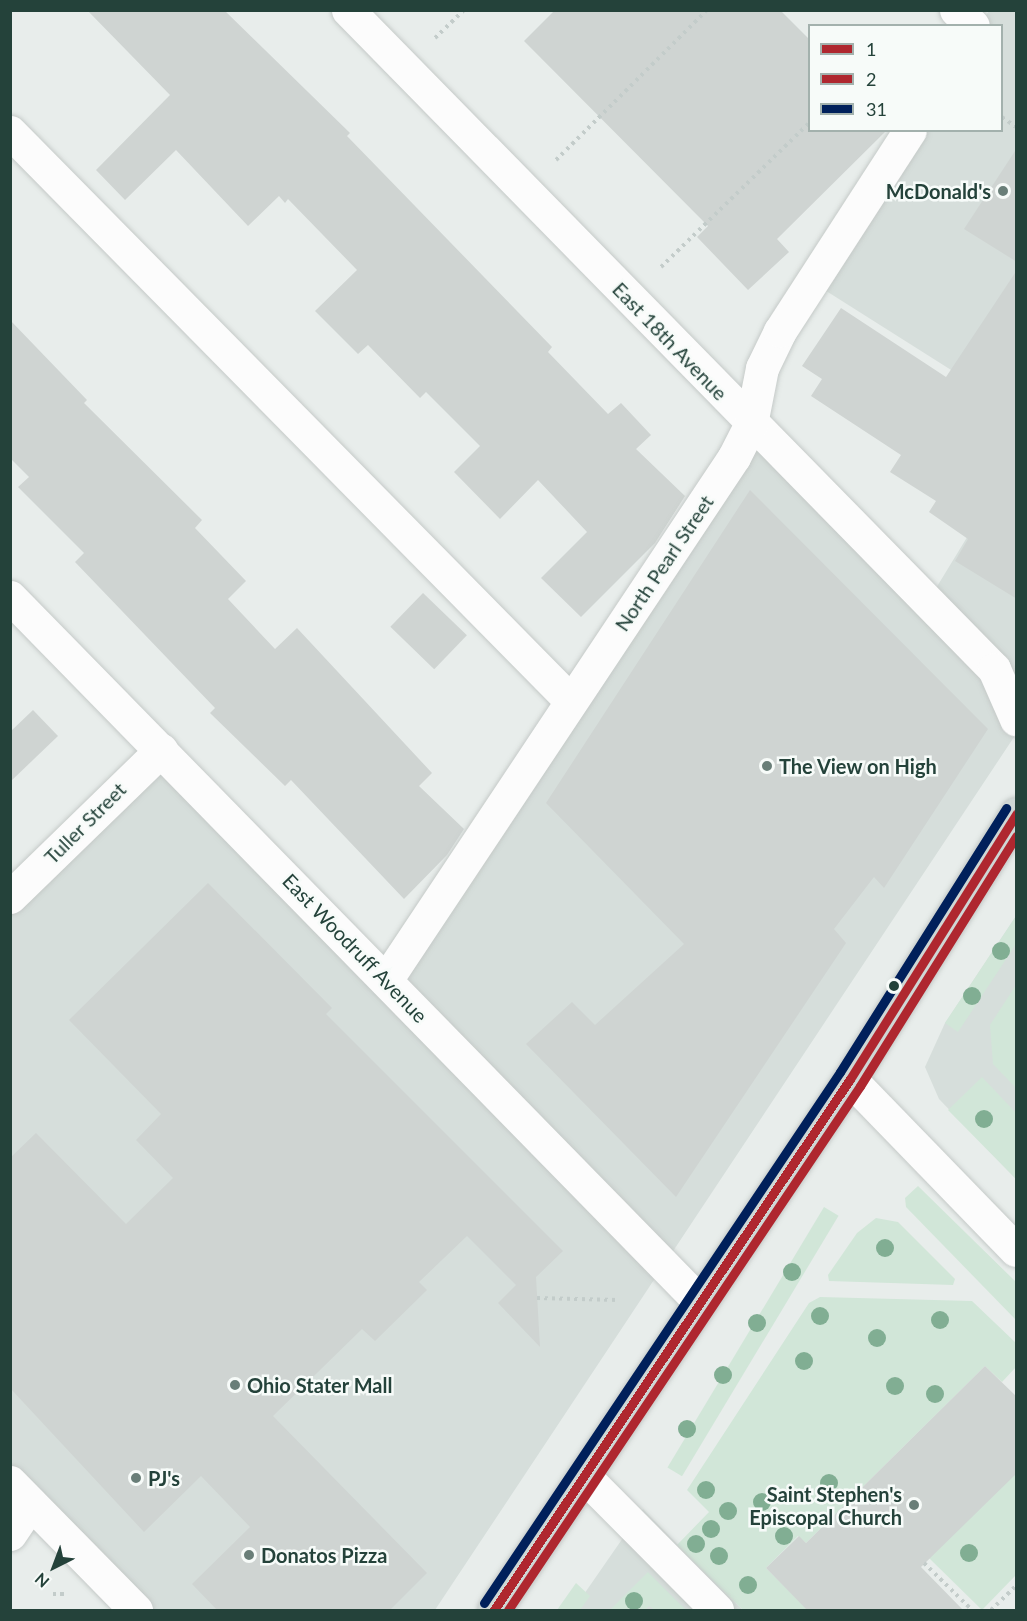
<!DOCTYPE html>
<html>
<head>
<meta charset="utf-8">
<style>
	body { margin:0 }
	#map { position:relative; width:1027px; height:1621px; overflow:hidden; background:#e8edeb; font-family:Lato,sans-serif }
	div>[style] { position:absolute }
	.built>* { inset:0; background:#d6dedb }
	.green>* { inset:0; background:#d1e6d8; transform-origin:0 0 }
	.building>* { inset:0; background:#cfd4d2; transform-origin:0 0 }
	.path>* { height:4px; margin-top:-2px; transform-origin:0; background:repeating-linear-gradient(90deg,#c3ccca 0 3px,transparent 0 7.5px) }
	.roads { filter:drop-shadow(0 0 2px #c5cac8) drop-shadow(0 0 2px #c5cac8) }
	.minor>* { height:33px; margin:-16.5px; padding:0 16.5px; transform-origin:16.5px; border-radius:16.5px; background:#fcfcfc }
	.major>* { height:33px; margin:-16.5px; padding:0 16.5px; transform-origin:16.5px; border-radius:16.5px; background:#cfd7d5 }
	.bus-1>* { height:9px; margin:-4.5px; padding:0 4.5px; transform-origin:4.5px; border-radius:4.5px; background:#af272f }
	.bus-2>* { height:9px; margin:-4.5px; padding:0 4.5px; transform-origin:4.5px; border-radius:4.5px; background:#af272f }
	.bus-3>* { height:9px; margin:-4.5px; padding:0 4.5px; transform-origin:4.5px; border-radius:4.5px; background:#00205b }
	.trees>* { width:18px; height:18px; margin:-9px; border-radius:50%; background:#81ae93 }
	.dots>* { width:16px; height:16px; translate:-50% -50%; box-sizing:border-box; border:3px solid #f7fbf9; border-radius:50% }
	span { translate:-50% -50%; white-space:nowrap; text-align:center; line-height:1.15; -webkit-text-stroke:5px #f7fbf9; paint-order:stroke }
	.poi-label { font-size:20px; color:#24423a; font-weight:700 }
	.right { translate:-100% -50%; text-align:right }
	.left { translate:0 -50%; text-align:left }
	.street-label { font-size:20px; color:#24423a }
	.frame { position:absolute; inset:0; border:12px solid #24423a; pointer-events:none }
	.legend { position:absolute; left:808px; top:24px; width:195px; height:108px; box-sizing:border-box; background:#f7fbf9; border:2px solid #a3b1ad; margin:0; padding:8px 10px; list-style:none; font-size:18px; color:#24423a }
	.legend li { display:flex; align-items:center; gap:12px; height:30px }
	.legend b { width:30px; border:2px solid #a3b1ad }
	.north { position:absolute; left:24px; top:1537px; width:60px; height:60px; -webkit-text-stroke:4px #f7fbf9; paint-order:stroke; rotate:222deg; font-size:16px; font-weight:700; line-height:24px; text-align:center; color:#24423a }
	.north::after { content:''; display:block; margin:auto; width:21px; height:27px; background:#24423a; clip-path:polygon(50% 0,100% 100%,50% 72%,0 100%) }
</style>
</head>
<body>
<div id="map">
	<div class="built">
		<div style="clip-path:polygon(989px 11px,1016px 11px,1016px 411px,812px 282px,911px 131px,1002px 130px,1002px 26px,980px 25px)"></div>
		<div style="clip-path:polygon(765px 422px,930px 598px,1016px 457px,1016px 734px,435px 1610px,129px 1610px,11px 1488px,11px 901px,166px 751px,387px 986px)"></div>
		<div style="clip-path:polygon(1016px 916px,1016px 1179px,939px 1099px,925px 1067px,945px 1023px)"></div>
		<div style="clip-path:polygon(643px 1509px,677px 1544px,743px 1610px,573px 1610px)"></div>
	</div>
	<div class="green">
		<div style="clip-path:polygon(1016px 916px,1016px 944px,958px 1032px,945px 1023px)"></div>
		<div style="clip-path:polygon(1016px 985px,1016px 1088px,993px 1064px,990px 1025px)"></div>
		<div style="clip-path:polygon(982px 1077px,1016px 1113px,1016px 1179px,948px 1110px)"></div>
		<div style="clip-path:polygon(918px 1186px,1016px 1282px,1016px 1320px,906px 1207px,905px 1198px)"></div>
		<div style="left:824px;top:1207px;width:17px;height:304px;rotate:31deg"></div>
		<div style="clip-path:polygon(876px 1218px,898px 1222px,955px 1279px,953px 1285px,829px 1281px,828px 1275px,857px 1233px)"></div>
		<div style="clip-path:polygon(820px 1297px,972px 1301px,1016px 1343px,1016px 1367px,1002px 1382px,985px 1366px,806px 1543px,798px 1536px,766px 1568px,808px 1610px,743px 1610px,677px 1545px,709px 1512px,687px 1490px,809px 1303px)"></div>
		<div style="clip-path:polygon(1016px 1473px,1016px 1575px,982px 1610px,929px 1558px)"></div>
		<div style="clip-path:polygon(648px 1572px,686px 1610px,655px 1610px,649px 1606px,645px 1610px,610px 1610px)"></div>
		<div style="clip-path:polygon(576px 1583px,590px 1596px,580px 1610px,557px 1610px)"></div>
	</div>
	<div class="building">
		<div style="clip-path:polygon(87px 10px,224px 10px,350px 133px,347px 136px,552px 347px,548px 352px,608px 414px,621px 403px,651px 435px,636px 449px,685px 496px,655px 543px,581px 617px,541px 578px,587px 532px,538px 480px,500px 519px,454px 472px,480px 446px,426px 392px,420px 398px,368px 345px,358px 354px,315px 311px,357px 270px,288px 199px,285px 203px,279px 196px,248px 226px,176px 150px,125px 200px,96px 170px,170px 95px)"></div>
		<div style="clip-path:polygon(555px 10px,780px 10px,810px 40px,810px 130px,887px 130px,777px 239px,789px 252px,748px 290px,697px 237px,708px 226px,524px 41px)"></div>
		<div style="clip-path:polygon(1017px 148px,1017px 262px,964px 229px)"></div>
		<div style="clip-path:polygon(1017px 270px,1017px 599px,955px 561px,968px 539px,929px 512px,936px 501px,890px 472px,901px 455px,811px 396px,822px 379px,802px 366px,841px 308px,946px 377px)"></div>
		<div style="clip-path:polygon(10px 320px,87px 400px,84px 403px,202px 520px,195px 528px,246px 581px,228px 599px,275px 649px,297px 628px,432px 773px,419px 786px,464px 829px,447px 855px,404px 899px,291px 780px,285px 786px,210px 713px,215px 708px,75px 562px,84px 553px,18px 487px,29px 477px,10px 458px)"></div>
		<div style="clip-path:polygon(750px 490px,988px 729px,884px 888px,874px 877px,834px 929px,846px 943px,676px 1197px,526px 1044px,572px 1002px,595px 1025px,684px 944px,546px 803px)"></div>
		<div style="left:423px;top:593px;width:61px;height:47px;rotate:44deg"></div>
		<div style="clip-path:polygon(33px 710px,58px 736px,10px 782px,10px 732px)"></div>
		<div style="clip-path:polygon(208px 883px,332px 1008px,326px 1014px,563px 1251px,536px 1277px,540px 1347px,498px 1303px,516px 1285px,467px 1236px,419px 1282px,427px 1290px,375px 1341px,362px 1329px,273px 1416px,427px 1573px,389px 1611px,218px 1611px,192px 1584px,250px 1527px,201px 1476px,144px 1532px,10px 1388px,10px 1158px,36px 1133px,126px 1224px,173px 1178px,136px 1140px,161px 1114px,69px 1020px)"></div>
		<div style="clip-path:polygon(985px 1366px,1017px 1397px,1017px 1473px,921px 1567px,964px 1611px,808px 1611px,766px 1568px,799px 1536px,806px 1543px)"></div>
	</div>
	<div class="path">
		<div style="left:435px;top:38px;width:40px;rotate:-44deg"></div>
		<div style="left:1002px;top:117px;width:17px;rotate:36deg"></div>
		<div style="left:556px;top:160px;width:213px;rotate:-44.8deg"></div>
		<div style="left:661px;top:267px;width:208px;rotate:-44.2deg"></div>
		<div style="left:537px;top:1298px;width:81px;rotate:1.4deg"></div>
		<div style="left:924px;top:1563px;width:67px;rotate:44.4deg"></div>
		<div style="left:53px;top:1594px;width:11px"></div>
		<div style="left:991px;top:1610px;width:35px;rotate:-44deg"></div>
	</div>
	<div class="roads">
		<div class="minor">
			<div style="left:348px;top:10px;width:923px;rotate:45.57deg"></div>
			<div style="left:994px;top:669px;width:55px;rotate:66.3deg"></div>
			<div style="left:956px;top:10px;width:23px;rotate:43deg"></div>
			<div style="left:10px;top:132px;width:799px;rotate:45.41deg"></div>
			<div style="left:10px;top:597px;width:985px;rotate:45.62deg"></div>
			<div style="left:10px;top:897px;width:211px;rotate:-44.2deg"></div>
			<div style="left:386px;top:980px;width:628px;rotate:-56.36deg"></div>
			<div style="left:734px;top:457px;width:37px;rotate:-63deg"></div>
			<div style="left:751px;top:424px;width:57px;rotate:-78.9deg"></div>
			<div style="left:762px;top:368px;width:41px;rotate:-64.1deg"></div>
			<div style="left:780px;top:331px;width:239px;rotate:-57.1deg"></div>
			<div style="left:850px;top:1079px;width:238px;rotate:45.9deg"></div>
			<div style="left:584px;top:1476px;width:189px;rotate:45.2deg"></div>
			<div style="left:10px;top:1482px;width:180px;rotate:45.5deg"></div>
			<div style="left:10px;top:1534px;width:37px;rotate:-56deg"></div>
		</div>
		<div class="major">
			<div style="left:494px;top:1610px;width:639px;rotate:-56.16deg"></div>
			<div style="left:850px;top:1079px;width:313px;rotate:-57.9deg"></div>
		</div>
	</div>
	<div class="bus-1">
		<div style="left:494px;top:1610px;width:639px;rotate:-56.16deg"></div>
		<div style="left:850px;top:1079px;width:313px;rotate:-57.9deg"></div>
	</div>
	<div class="bus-2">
		<div style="left:508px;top:1610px;width:631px;rotate:-56.11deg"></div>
		<div style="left:860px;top:1086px;width:295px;rotate:-58deg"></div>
	</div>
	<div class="bus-3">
		<div style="left:484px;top:1603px;width:639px;rotate:-56.16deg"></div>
		<div style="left:840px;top:1072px;width:312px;rotate:-57.8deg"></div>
	</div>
	<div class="trees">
		<div style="left:1001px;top:951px"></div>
		<div style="left:972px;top:996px"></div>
		<div style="left:984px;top:1119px"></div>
		<div style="left:885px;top:1248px"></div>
		<div style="left:792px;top:1272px"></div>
		<div style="left:820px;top:1316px"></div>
		<div style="left:940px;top:1320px"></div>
		<div style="left:757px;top:1323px"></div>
		<div style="left:877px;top:1338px"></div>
		<div style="left:804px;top:1361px"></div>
		<div style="left:723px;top:1375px"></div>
		<div style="left:895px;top:1386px"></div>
		<div style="left:935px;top:1394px"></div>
		<div style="left:687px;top:1429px"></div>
		<div style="left:829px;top:1483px"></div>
		<div style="left:706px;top:1490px"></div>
		<div style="left:762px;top:1502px"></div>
		<div style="left:728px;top:1511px"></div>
		<div style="left:711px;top:1529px"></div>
		<div style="left:784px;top:1536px"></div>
		<div style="left:696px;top:1544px"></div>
		<div style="left:969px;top:1553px"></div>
		<div style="left:719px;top:1556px"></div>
		<div style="left:748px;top:1585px"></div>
		<div style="left:634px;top:1601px"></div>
	</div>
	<div class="dots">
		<div style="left:1003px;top:191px;background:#697e78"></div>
		<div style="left:767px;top:766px;background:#697e78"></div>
		<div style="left:894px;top:986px;background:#24423a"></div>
		<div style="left:235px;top:1385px;background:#697e78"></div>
		<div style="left:136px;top:1478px;background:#697e78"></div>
		<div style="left:914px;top:1505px;background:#697e78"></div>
		<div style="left:249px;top:1555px;background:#697e78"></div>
	</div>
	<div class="poi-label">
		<span class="right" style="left:991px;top:191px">McDonald's</span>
		<span class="left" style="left:779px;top:766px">The View on High</span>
		<span class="left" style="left:247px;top:1385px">Ohio Stater Mall</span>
		<span class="left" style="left:148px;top:1478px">PJ's</span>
		<span class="right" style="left:902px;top:1506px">Saint Stephen's<br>Episcopal Church</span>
		<span class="left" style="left:261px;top:1555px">Donatos Pizza</span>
	</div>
	<div class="street-label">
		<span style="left:670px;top:341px;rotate:46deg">East 18th Avenue</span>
		<span style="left:664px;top:563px;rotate:-56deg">North Pearl Street</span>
		<span style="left:85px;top:823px;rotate:-45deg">Tuller Street</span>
		<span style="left:355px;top:948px;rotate:46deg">East Woodruff Avenue</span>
	</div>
	<div class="frame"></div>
	<ul class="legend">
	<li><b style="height:8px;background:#af272f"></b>1</li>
	<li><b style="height:8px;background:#af272f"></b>2</li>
	<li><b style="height:8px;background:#00205b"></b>31</li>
	</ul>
	<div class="north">N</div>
</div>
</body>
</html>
